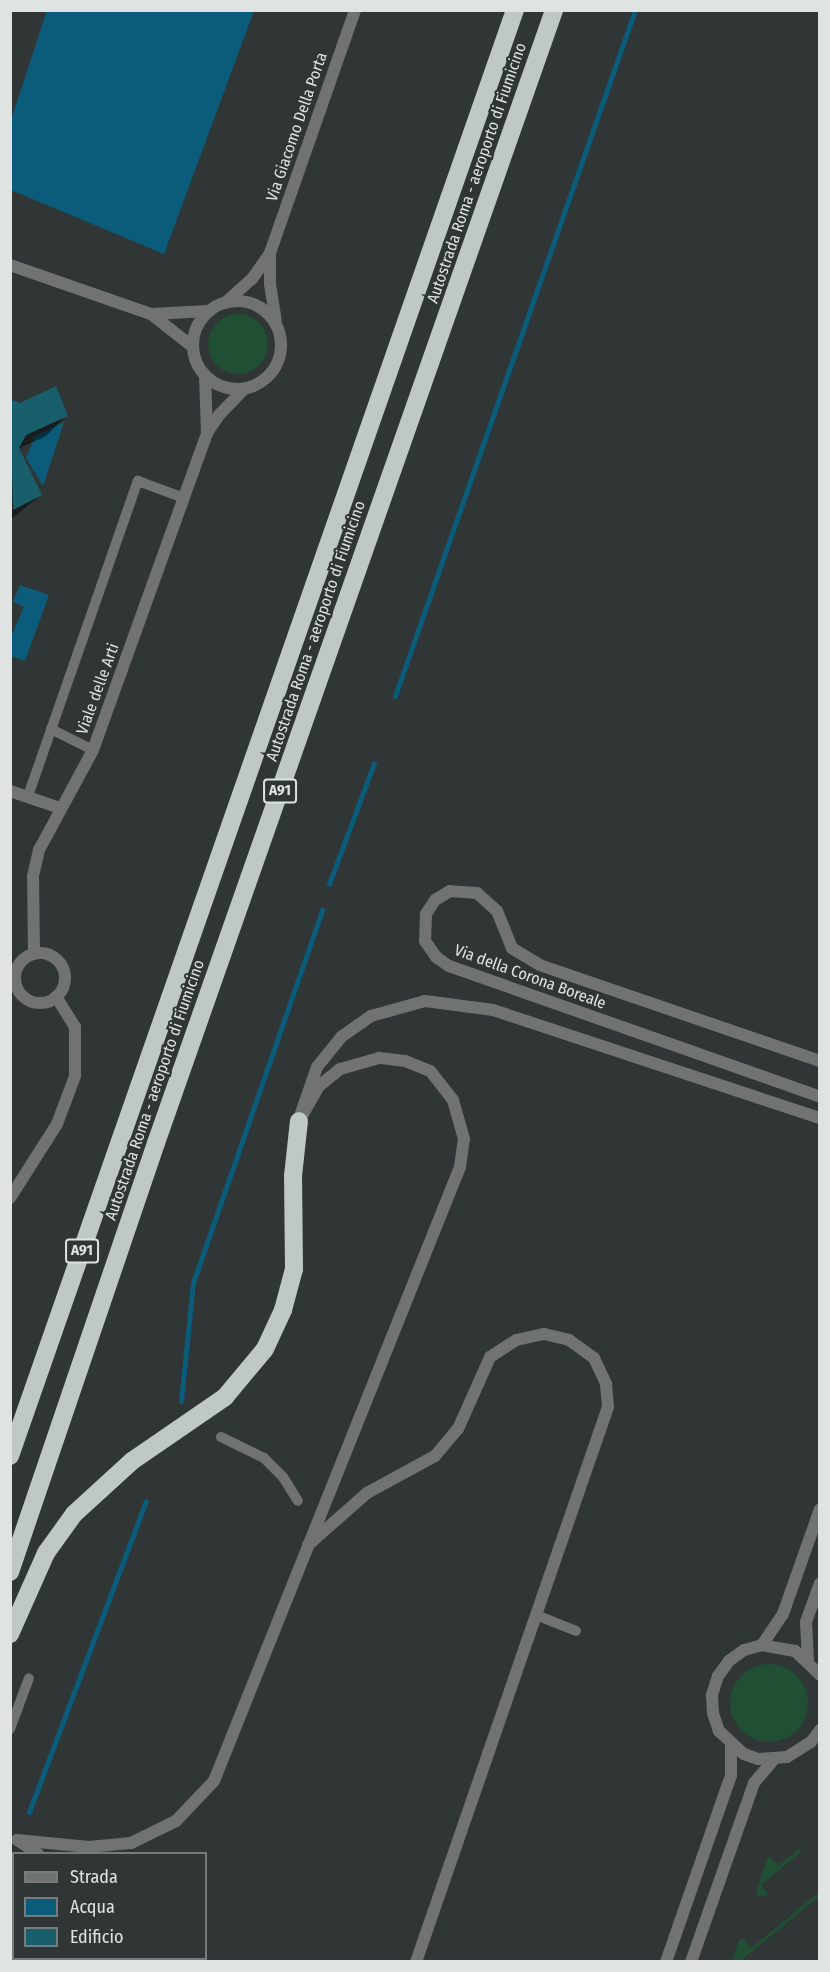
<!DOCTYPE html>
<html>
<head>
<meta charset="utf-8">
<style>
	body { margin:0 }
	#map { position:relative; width:830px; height:1972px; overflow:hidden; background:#303636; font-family:"Fira Sans Condensed",sans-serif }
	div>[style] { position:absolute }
	.green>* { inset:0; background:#204f33 }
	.round { border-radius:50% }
	.water>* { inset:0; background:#0b5b7a }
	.shadow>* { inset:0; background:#0007 }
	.stream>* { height:5px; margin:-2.5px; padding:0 2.5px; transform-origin:2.5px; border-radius:2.5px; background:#0b5b7a }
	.building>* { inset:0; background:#195e6b }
	.service>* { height:10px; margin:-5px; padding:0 5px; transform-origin:5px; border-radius:5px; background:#707372 }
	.minor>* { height:12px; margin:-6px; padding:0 6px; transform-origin:6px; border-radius:6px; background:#707372 }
	.tertiary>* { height:12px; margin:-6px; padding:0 6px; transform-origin:6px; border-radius:6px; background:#707372 }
	.tertiary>.ring { margin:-6px; padding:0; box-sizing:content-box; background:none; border:12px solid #707372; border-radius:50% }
	.motorway>* { height:18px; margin:-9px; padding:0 9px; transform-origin:9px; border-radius:9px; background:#c0c8c5 }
	span { translate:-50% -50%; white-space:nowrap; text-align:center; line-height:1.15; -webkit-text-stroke:4.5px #303636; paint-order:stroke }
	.shield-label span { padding:2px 4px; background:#303636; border:2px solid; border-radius:4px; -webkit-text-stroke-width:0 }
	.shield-label { font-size:15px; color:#dfe4e3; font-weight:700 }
	.street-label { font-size:16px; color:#dfe4e3 }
	.frame { position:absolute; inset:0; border:12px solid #dfe4e3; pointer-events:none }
	.legend { position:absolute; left:12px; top:1852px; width:195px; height:108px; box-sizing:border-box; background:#303636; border:2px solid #767c7b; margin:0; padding:8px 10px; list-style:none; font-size:18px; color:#dfe4e3 }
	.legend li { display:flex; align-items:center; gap:12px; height:30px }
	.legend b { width:30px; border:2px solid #767c7b }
</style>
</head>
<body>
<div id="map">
	<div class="green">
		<div class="round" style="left:208px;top:314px;width:60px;height:60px"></div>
		<div class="round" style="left:730px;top:1664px;width:78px;height:78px"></div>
		<div style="clip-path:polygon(799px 1849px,802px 1851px,761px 1885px,769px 1895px,759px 1896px,756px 1892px,768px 1856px,779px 1865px)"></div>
		<div style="clip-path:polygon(819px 1892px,819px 1897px,740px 1961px,732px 1961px,739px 1940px,743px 1938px,751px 1948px)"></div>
	</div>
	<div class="water">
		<div style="clip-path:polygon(47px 10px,254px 11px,164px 254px,11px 190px,11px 120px)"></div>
		<div style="clip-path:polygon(64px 422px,43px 486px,26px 458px,35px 436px)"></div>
		<div style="clip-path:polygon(20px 585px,49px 595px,25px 661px,11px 656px,11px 636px,24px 607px,13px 602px)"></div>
	</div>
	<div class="shadow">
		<div style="clip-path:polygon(10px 400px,66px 416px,46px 436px,18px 449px,41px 495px,10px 520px)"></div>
	</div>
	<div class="stream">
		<div style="left:395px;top:696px;width:727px;rotate:-70.72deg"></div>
		<div style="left:329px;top:884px;width:129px;rotate:-69.6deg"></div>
		<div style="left:181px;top:1401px;width:119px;rotate:-84.2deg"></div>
		<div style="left:193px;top:1283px;width:395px;rotate:-70.9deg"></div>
		<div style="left:29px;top:1812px;width:332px;rotate:-69.4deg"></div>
	</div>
	<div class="building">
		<div style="clip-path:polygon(56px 386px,68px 416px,26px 435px,19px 448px,42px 495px,13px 510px,10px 399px,20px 403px)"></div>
	</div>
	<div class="service">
		<div style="left:51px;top:729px;width:47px;rotate:26.6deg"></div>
		<div style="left:28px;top:796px;width:334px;rotate:-70.8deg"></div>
		<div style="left:138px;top:481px;width:49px;rotate:20.3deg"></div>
		<div style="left:221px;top:1437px;width:48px;rotate:26deg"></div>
		<div style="left:264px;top:1458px;width:27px;rotate:45deg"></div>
		<div style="left:283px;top:1477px;width:28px;rotate:58deg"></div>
		<div style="left:536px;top:1615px;width:43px;rotate:21.8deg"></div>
		<div style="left:10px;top:1729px;width:54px;rotate:-69.6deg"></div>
	</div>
	<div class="minor">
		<div style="left:10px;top:265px;width:149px;rotate:19.2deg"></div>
		<div style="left:151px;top:314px;width:53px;rotate:38.2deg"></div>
		<div style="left:151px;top:314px;width:58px;rotate:-3deg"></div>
		<div style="left:10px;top:791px;width:53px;rotate:18.8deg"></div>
		<div style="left:820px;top:1061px;width:296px;rotate:-161.1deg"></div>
		<div style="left:540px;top:965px;width:33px;rotate:-149deg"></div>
		<div style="left:512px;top:948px;width:40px;rotate:-112deg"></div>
		<div style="left:497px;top:911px;width:27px;rotate:-138deg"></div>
		<div style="left:477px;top:893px;width:27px;rotate:-176deg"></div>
		<div style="left:450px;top:891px;width:17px;rotate:149deg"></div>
		<div style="left:435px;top:900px;width:17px;rotate:123deg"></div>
		<div style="left:426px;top:914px;width:27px;rotate:92deg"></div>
		<div style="left:425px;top:941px;width:19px;rotate:55deg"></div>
		<div style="left:436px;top:957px;width:16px;rotate:35deg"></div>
		<div style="left:449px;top:966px;width:393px;rotate:19.4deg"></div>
		<div style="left:299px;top:1119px;width:55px;rotate:-70.9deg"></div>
		<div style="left:317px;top:1067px;width:38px;rotate:-51deg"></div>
		<div style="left:341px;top:1037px;width:37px;rotate:-35deg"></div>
		<div style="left:371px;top:1016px;width:56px;rotate:-15.5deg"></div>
		<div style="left:425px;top:1001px;width:69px;rotate:7.5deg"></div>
		<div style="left:493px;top:1010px;width:344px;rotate:18.3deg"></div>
		<div style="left:308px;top:1545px;width:79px;rotate:-41.4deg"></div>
		<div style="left:367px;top:1493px;width:77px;rotate:-28.6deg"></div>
		<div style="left:435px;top:1456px;width:35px;rotate:-50deg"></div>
		<div style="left:458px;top:1429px;width:79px;rotate:-66deg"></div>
		<div style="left:490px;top:1357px;width:31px;rotate:-33deg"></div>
		<div style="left:516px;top:1340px;width:29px;rotate:-12deg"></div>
		<div style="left:544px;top:1334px;width:26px;rotate:13deg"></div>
		<div style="left:569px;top:1340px;width:31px;rotate:36deg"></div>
		<div style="left:594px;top:1358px;width:29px;rotate:65deg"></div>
		<div style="left:606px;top:1384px;width:23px;rotate:85deg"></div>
		<div style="left:608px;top:1407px;width:587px;rotate:109.08deg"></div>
		<div style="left:762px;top:1645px;width:37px;rotate:-56deg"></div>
		<div style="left:783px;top:1614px;width:111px;rotate:-70.6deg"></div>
		<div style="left:808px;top:1660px;width:38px;rotate:-93deg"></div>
		<div style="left:806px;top:1622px;width:41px;rotate:-70.3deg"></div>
		<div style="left:820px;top:1675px;width:35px;rotate:-136deg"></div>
		<div style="left:795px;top:1651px;width:34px;rotate:-170deg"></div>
		<div style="left:762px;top:1645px;width:19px;rotate:164deg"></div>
		<div style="left:744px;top:1650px;width:19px;rotate:144deg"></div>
		<div style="left:729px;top:1661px;width:19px;rotate:126deg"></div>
		<div style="left:718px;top:1676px;width:20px;rotate:108deg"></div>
		<div style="left:712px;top:1695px;width:18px;rotate:87deg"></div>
		<div style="left:713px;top:1713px;width:19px;rotate:72deg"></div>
		<div style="left:719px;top:1731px;width:34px;rotate:43deg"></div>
		<div style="left:744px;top:1754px;width:15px;rotate:20deg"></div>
		<div style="left:758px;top:1759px;width:29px;rotate:-4deg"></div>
		<div style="left:787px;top:1757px;width:28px;rotate:-32deg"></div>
		<div style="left:811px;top:1742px;width:15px;rotate:-53deg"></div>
		<div style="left:666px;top:1962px;width:198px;rotate:-70.8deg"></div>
		<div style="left:731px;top:1775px;width:29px;rotate:-90deg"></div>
		<div style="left:691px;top:1962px;width:190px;rotate:-70.6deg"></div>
		<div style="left:754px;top:1783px;width:30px;rotate:-50deg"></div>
	</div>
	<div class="tertiary">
		<div style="left:270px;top:253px;width:31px;rotate:90deg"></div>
		<div style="left:270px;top:284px;width:37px;rotate:81deg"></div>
		<div class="ring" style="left:193px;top:301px;width:76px;height:76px"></div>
		<div style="left:225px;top:303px;width:36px;rotate:-42deg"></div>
		<div style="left:252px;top:279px;width:32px;rotate:-55deg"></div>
		<div style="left:270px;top:253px;width:257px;rotate:-70.7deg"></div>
		<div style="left:205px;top:375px;width:58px;rotate:88deg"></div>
		<div class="ring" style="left:15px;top:953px;width:38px;height:38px"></div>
		<div style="left:34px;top:954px;width:78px;rotate:-90.7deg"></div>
		<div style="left:33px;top:876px;width:27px;rotate:-77deg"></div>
		<div style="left:39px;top:850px;width:114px;rotate:-61.6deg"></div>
		<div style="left:93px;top:750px;width:337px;rotate:-70.2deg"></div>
		<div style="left:207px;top:433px;width:23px;rotate:-56deg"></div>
		<div style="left:220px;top:414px;width:36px;rotate:-46deg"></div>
		<div style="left:10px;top:1198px;width:88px;rotate:-57.6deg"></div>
		<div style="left:57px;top:1124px;width:51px;rotate:-69.4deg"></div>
		<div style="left:75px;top:1076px;width:49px;rotate:-90deg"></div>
		<div style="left:75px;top:1027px;width:36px;rotate:-122deg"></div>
		<div style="left:17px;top:1840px;width:72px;rotate:5.6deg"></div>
		<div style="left:89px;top:1847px;width:42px;rotate:-5.4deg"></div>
		<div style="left:131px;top:1843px;width:50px;rotate:-26.1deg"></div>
		<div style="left:176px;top:1821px;width:55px;rotate:-46.5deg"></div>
		<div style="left:214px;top:1781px;width:661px;rotate:-68.17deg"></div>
		<div style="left:460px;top:1167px;width:28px;rotate:-82deg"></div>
		<div style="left:464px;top:1139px;width:41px;rotate:-105.8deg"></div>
		<div style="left:453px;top:1100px;width:37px;rotate:-128deg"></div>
		<div style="left:430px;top:1071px;width:27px;rotate:-158deg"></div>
		<div style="left:405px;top:1061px;width:26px;rotate:-173deg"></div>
		<div style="left:379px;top:1058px;width:41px;rotate:164.2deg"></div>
		<div style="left:340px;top:1069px;width:27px;rotate:141deg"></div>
		<div style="left:319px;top:1086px;width:40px;rotate:119.7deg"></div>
		<div style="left:19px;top:1841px;width:23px;rotate:34deg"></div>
		<div style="left:10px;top:1874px;width:4px;rotate:27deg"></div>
		<div style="left:102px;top:1958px;width:4px;rotate:76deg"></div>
		<div style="left:129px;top:1958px;width:4px;rotate:76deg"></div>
	</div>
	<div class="motorway">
		<div style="left:10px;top:1456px;width:1532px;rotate:-70.75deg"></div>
		<div style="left:10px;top:1572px;width:453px;rotate:-71.2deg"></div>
		<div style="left:156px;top:1143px;width:1201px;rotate:-70.64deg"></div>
		<div style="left:10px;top:1634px;width:89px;rotate:-66deg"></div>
		<div style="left:46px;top:1553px;width:48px;rotate:-54.3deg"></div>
		<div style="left:74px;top:1514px;width:79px;rotate:-42.4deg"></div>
		<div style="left:132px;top:1461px;width:113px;rotate:-34.5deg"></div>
		<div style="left:225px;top:1397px;width:62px;rotate:-50.2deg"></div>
		<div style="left:265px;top:1349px;width:43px;rotate:-65.2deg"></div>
		<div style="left:283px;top:1310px;width:42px;rotate:-75deg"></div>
		<div style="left:294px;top:1269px;width:93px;rotate:-90.6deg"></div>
		<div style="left:293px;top:1176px;width:55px;rotate:-83.8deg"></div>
	</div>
	<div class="shield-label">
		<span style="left:280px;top:791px">A91</span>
		<span style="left:82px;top:1251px">A91</span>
	</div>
	<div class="street-label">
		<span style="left:297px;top:127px;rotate:-71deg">Via Giacomo Della Porta</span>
		<span style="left:477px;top:173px;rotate:-71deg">Autostrada Roma - aeroporto di Fiumicino</span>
		<span style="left:316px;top:631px;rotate:-71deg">Autostrada Roma - aeroporto di Fiumicino</span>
		<span style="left:98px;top:689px;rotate:-70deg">Viale delle Arti</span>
		<span style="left:530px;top:977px;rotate:20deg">Via della Corona Boreale</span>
		<span style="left:155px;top:1090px;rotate:-71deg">Autostrada Roma - aeroporto di Fiumicino</span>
	</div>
	<div class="frame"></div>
	<ul class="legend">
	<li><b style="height:8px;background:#707372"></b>Strada</li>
	<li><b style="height:16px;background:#0b5b7a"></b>Acqua</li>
	<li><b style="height:16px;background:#195e6b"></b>Edificio</li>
	</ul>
</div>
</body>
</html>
